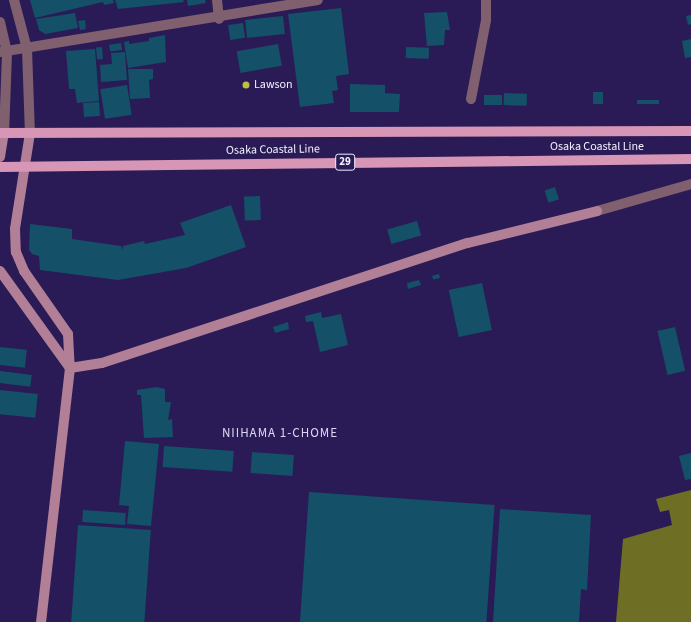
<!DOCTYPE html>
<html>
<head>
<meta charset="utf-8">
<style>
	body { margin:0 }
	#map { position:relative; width:691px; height:622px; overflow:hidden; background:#2a1b56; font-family:"Source Sans 3",sans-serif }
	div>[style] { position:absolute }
	.water>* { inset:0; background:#6e6e25 }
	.building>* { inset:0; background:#145068; transform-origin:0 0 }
	.street>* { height:10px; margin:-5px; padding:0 5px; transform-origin:5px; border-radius:5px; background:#80606f }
	.secondary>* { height:10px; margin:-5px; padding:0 5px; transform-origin:5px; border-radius:5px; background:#b17f96 }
	.primary>* { height:10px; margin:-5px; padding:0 5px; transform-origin:5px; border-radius:5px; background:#d796b5 }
	.dots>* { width:11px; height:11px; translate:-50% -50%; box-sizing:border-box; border:2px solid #2a1b56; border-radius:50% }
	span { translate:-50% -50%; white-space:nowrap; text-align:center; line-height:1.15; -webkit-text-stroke:4px #2a1b56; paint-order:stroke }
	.shield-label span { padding:1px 3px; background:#2a1b56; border:1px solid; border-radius:3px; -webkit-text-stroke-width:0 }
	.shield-label { font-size:11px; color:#f1f0ff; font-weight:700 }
	.poi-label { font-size:12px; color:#f1f0ff }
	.left { translate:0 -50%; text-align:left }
	.street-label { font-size:12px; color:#f1f0ff }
	.neighbourhood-label { font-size:13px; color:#d9d7f4; letter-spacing:1px }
</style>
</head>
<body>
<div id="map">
	<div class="water">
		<div style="clip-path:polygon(691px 490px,691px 622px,616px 622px,623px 539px,672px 525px,669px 510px,660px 512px,656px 499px)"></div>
	</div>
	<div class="building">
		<div style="clip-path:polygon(30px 0,113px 0,114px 3px,104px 5px,103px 2px,35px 18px)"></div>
		<div style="clip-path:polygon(115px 0,183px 0,184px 2px,118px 9px)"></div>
		<div style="clip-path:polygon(187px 0,205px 0,206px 3px,188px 6px)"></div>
		<div style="clip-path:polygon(341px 8px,349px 74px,336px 76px,338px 90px,332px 91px,334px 103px,300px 107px,288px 14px)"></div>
		<div style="clip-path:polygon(447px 12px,450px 30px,445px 30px,444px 45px,427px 46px,424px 13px)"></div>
		<div style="clip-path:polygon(75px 13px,78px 28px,45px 34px,39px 30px,36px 19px)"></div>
		<div style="clip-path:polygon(691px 15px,691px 24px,688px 25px,686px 16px)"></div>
		<div style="left:283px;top:16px;width:18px;height:38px;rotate:84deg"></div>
		<div style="clip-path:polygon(85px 20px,86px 29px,80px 30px,78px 21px)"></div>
		<div style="left:243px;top:23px;width:15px;height:15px;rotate:82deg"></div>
		<div style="clip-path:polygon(165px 35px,166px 62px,128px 68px,124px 42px,129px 41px,129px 44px,149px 41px,149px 38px)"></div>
		<div style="clip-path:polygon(691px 39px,691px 57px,685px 58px,682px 41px)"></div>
		<div style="left:121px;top:43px;width:7px;height:12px;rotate:82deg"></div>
		<div style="left:278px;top:44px;width:22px;height:42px;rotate:80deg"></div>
		<div style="left:102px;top:47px;width:12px;height:6px;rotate:85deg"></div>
		<div style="left:406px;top:47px;width:23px;height:11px;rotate:2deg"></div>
		<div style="clip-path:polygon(95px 49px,99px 101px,77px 103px,75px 89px,69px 89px,66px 51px)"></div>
		<div style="clip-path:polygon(125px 52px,127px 80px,101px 82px,100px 65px,112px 64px,111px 53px)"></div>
		<div style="clip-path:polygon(128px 69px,153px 69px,153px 79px,149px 80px,150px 98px,130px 99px)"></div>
		<div style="clip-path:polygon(350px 84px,385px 85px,385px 93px,400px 94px,399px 112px,350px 112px)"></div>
		<div style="left:127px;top:85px;width:30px;height:27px;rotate:81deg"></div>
		<div style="left:593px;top:92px;width:10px;height:12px"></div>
		<div style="left:504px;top:93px;width:23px;height:12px;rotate:2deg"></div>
		<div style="left:484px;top:95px;width:18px;height:10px"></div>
		<div style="left:637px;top:100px;width:22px;height:4px"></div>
		<div style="left:99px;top:102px;width:14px;height:16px;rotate:86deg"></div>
		<div style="left:555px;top:187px;width:13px;height:11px;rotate:72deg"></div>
		<div style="left:260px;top:196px;width:24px;height:16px;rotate:88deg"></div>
		<div style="clip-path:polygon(231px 205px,246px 247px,186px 268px,118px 280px,40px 270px,39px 256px,32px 254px,29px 250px,30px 224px,72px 229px,72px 239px,121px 246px,123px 250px,123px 246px,144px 241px,145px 244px,185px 235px,180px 223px)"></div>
		<div style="left:417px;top:221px;width:15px;height:31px;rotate:74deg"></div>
		<div style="left:439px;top:274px;width:4px;height:7px;rotate:76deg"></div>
		<div style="clip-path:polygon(419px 280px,421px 285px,408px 289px,407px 283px)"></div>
		<div style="left:482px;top:283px;width:48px;height:34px;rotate:78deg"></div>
		<div style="clip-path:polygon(321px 312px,322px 318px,341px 314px,348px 345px,320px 352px,313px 321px,306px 322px,305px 316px)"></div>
		<div style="clip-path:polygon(288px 322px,289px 329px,275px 333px,273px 327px)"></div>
		<div style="left:675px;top:327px;width:45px;height:18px;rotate:77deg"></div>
		<div style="left:0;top:347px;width:27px;height:18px;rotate:6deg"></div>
		<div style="left:0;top:371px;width:32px;height:12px;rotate:7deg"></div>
		<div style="clip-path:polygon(156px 387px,165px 389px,165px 402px,171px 402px,168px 420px,172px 419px,173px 437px,144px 438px,141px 395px,137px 395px,137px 390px)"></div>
		<div style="left:0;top:390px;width:38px;height:24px;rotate:6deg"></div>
		<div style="clip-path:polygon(125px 441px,159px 444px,151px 526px,127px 524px,129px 506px,119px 505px)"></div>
		<div style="left:164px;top:446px;width:70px;height:21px;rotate:4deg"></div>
		<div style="left:252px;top:452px;width:42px;height:21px;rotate:4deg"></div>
		<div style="clip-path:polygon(691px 453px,691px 479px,685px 480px,679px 456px)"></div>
		<div style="left:309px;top:492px;width:186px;height:130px;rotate:4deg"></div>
		<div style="clip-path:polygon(500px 509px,591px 515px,587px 590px,581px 589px,579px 622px,493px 622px)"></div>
		<div style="left:83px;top:510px;width:43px;height:12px;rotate:4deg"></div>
		<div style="left:78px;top:525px;width:73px;height:98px;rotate:4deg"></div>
	</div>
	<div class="street">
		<div style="left:14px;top:0;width:51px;rotate:75.1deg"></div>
		<div style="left:27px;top:49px;width:84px;rotate:88deg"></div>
		<div style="left:217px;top:0;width:19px;rotate:84deg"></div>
		<div style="left:0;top:22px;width:32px;rotate:77deg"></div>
		<div style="left:7px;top:53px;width:80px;rotate:92.1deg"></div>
		<div style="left:0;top:52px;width:322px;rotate:-9.3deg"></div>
		<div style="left:471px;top:99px;width:80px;rotate:-79.2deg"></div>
		<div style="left:486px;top:20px;width:20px;rotate:-90deg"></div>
		<div style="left:597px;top:211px;width:98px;rotate:-16deg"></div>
	</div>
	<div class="secondary">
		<div style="left:30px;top:133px;width:97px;rotate:98.9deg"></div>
		<div style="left:15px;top:229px;width:23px;rotate:88deg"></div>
		<div style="left:16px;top:252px;width:21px;rotate:67deg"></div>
		<div style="left:24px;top:271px;width:77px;rotate:55.1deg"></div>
		<div style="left:68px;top:334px;width:34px;rotate:87deg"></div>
		<div style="left:70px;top:368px;width:256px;rotate:96.5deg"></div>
		<div style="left:0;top:157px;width:24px;rotate:-81deg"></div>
		<div style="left:0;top:271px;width:120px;rotate:54.2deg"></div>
		<div style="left:70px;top:368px;width:32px;rotate:-9deg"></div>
		<div style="left:102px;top:363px;width:385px;rotate:-18.2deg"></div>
		<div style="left:468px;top:243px;width:133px;rotate:-13.9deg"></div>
	</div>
	<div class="primary">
		<div style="left:0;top:133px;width:691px;rotate:-0.17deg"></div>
		<div style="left:0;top:167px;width:691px;rotate:-0.66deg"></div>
	</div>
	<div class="dots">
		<div style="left:246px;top:85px;background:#bebf42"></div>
	</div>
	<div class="shield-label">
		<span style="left:345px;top:162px">29</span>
	</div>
	<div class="poi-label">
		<span class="left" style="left:254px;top:85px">Lawson</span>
	</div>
	<div class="street-label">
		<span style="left:597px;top:147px">Osaka Coastal Line</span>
		<span style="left:273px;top:150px;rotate:-1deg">Osaka Coastal Line</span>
	</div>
	<div class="neighbourhood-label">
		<span style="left:280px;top:433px">NIIHAMA 1-CHOME</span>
	</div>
</div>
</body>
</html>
